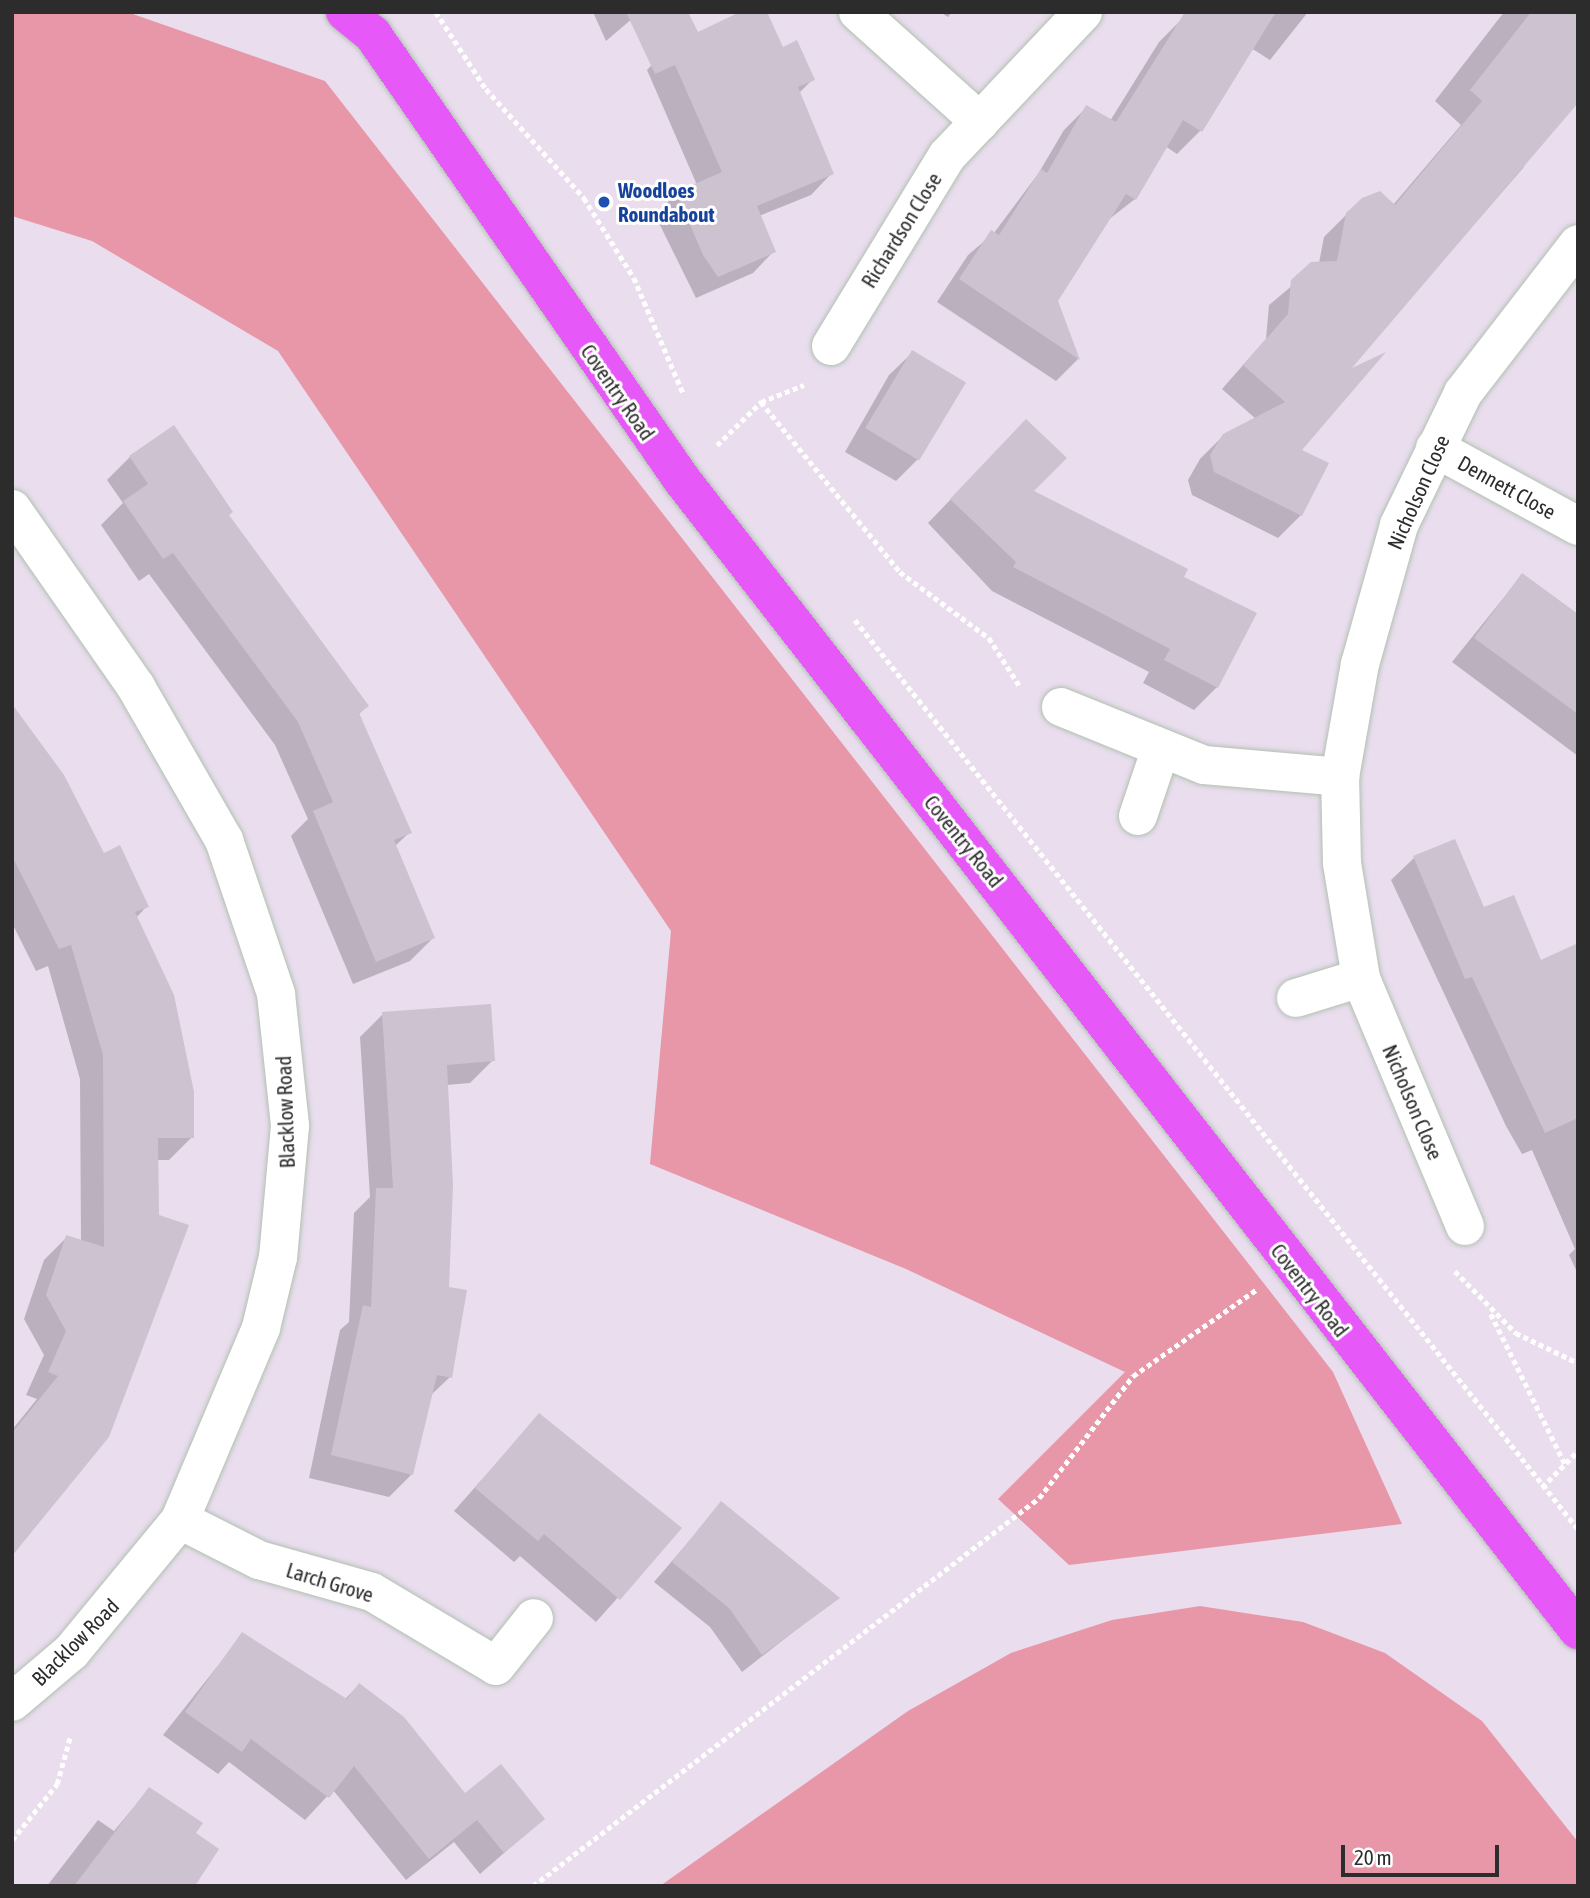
<!DOCTYPE html>
<html>
<head>
<meta charset="utf-8">
<style>
	body { margin:0 }
	#map { position:relative; width:1590px; height:1898px; overflow:hidden; background:#e9ddee; font-family:"Asap Condensed",sans-serif }
	div>[style] { position:absolute }
	.green>* { inset:0; background:#e797a8 }
	.shadow>* { inset:0; background:#0003 }
	.building>* { inset:0; background:#cdc2d0; transform-origin:0 0 }
	.path>* { height:4.5px; margin-top:-2.25px; transform-origin:0; background:repeating-linear-gradient(90deg,#fff 0 5px,transparent 0 8.5px) }
	.roads { filter:drop-shadow(0 0 2px #b2c0b1) drop-shadow(0 0 2px #b2c0b1) }
	.minor>* { height:38px; margin:-19px; padding:0 19px; transform-origin:19px; border-radius:19px; background:#fff }
	.major>* { height:38px; margin:-19px; padding:0 19px; transform-origin:19px; border-radius:19px; background:#e758f8 }
	.dots>* { width:19px; height:19px; translate:-50% -50%; box-sizing:border-box; border:4px solid #fff; border-radius:50% }
	span { translate:-50% -50%; white-space:nowrap; text-align:center; line-height:1.15; -webkit-text-stroke:6px #fff; paint-order:stroke }
	.transit-label { font-size:21px; color:#164399; font-weight:700 }
	.left { translate:0 -50%; text-align:left }
	.street-label { font-size:21px; color:#2c2c2c }
	.frame { position:absolute; inset:0; border:14px solid #2c2c2c; pointer-events:none }
	.scale { position:absolute; left:1341px; top:1845px; width:158px; height:32px; box-sizing:border-box; border:4px solid #2c2c2c; border-top:0; padding-left:9px; font-size:21px; line-height:24px; white-space:nowrap; color:#2c2c2c; -webkit-text-stroke:5px #fff; paint-order:stroke }
</style>
</head>
<body>
<div id="map">
	<div class="green">
		<div style="clip-path:polygon(12px 12px,127px 12px,325px 81px,1333px 1372px,1402px 1524px,1069px 1565px,998px 1499px,1125px 1372px,906px 1269px,650px 1164px,671px 931px,278px 351px,92px 241px,12px 216px)"></div>
		<div style="clip-path:polygon(1200px 1606px,1303px 1622px,1385px 1653px,1482px 1721px,1578px 1842px,1578px 1886px,660px 1886px,908px 1711px,1011px 1653px,1112px 1620px)"></div>
	</div>
	<div class="shadow">
		<div style="clip-path:polygon(593px 12px,640px 12px,606px 41px)"></div>
		<div style="clip-path:polygon(940px 12px,952px 12px,948px 17px)"></div>
		<div style="clip-path:polygon(1213px 12px,1308px 12px,1270px 60px,1251px 48px,1200px 131px,1177px 154px,1165px 146px,1135px 199px,1108px 220px,1056px 300px,1078px 359px,1056px 381px,937px 302px,968px 255px,994px 233px,1038px 174px,1064px 130px,1087px 107px,1110px 121px,1159px 42px,1182px 19px)"></div>
		<div style="clip-path:polygon(1504px 12px,1578px 12px,1520px 163px,1524px 167px,1345px 373px,1299px 451px,1301px 515px,1278px 538px,1192px 495px,1188px 480px,1200px 459px,1224px 435px,1256px 419px,1222px 389px,1266px 339px,1269px 305px,1319px 263px,1324px 237px,1347px 214px,1393px 205px,1461px 125px,1435px 101px)"></div>
		<div style="clip-path:polygon(668px 48px,782px 49px,813px 79px,799px 93px,832px 173px,811px 195px,759px 216px,774px 251px,753px 273px,696px 298px,655px 215px,677px 193px,697px 185px,647px 70px)"></div>
		<div style="clip-path:polygon(912px 353px,919px 458px,896px 481px,845px 452px,889px 375px)"></div>
		<div style="clip-path:polygon(1004px 444px,1031px 492px,1182px 578px,1217px 687px,1194px 710px,1143px 683px,1149px 672px,992px 591px,928px 523px)"></div>
		<div style="clip-path:polygon(130px 457px,227px 515px,367px 706px,358px 715px,410px 832px,395px 846px,433px 938px,410px 961px,353px 984px,291px 836px,308px 819px,275px 745px,149px 574px,139px 581px,101px 525px,123px 503px,107px 480px)"></div>
		<div style="clip-path:polygon(1522px 575px,1578px 617px,1578px 756px,1452px 662px)"></div>
		<div style="clip-path:polygon(12px 707px,104px 856px,146px 907px,136px 918px,192px 1137px,169px 1160px,157px 1160px,12px 1551px,12px 1430px,37px 1399px,26px 1395px,44px 1355px,24px 1319px,44px 1260px,67px 1237px,81px 1242px,80px 1079px,48px 966px,36px 971px,12px 923px)"></div>
		<div style="clip-path:polygon(1414px 858px,1540px 962px,1578px 1012px,1578px 1274px,1569px 1255px,1575px 1249px,1532px 1150px,1522px 1154px,1506px 1126px,1391px 880px)"></div>
		<div style="clip-path:polygon(383px 1014px,493px 1060px,470px 1083px,446px 1085px,450px 1377px,430px 1396px,412px 1474px,389px 1497px,309px 1478px,340px 1330px,349px 1322px,354px 1213px,370px 1197px,360px 1037px)"></div>
		<div style="clip-path:polygon(539px 1415px,680px 1528px,596px 1622px,520px 1556px,514px 1562px,454px 1511px)"></div>
		<div style="clip-path:polygon(721px 1504px,837px 1598px,742px 1672px,710px 1627px,654px 1582px)"></div>
		<div style="clip-path:polygon(243px 1634px,344px 1700px,359px 1685px,465px 1796px,543px 1819px,480px 1874px,454px 1842px,406px 1880px,333px 1790px,305px 1820px,229px 1762px,218px 1774px,163px 1735px)"></div>
		<div style="clip-path:polygon(149px 1789px,194px 1834px,190px 1886px,47px 1886px,98px 1820px,114px 1831px)"></div>
	</div>
	<div class="building">
		<div style="clip-path:polygon(626px 12px,688px 12px,698px 32px,740px 12px,767px 12px,783px 47px,797px 40px,815px 80px,798px 87px,834px 174px,757px 206px,776px 252px,718px 277px,703px 255px,676px 192px,722px 172px,675px 65px,655px 74px)"></div>
		<div style="clip-path:polygon(1185px 12px,1276px 12px,1202px 132px,1183px 120px,1136px 200px,1126px 194px,1058px 301px,1080px 360px,959px 279px,991px 230px,999px 235px,1041px 169px,1047px 173px,1086px 105px,1116px 122px)"></div>
		<div style="clip-path:polygon(1531px 12px,1578px 12px,1578px 103px,1352px 368px,1386px 352px,1302px 450px,1329px 463px,1302px 516px,1214px 472px,1210px 455px,1223px 434px,1285px 402px,1243px 365px,1288px 314px,1291px 280px,1311px 262px,1337px 261px,1346px 213px,1362px 198px,1380px 191px,1395px 205px,1482px 101px,1470px 90px)"></div>
		<div style="left:912px;top:350px;width:63px;height:91px;rotate:31deg"></div>
		<div style="clip-path:polygon(1026px 419px,1067px 458px,1034px 491px,1188px 569px,1184px 577px,1257px 613px,1218px 688px,1164px 660px,1170px 649px,1013px 567px,1016px 562px,950px 499px)"></div>
		<div style="clip-path:polygon(174px 425px,233px 512px,229px 515px,369px 706px,359px 713px,412px 833px,394px 840px,435px 938px,376px 962px,313px 811px,333px 802px,298px 722px,173px 553px,163px 559px,123px 501px,148px 484px,129px 456px)"></div>
		<div style="clip-path:polygon(1522px 573px,1578px 614px,1578px 714px,1474px 638px)"></div>
		<div style="clip-path:polygon(12px 704px,64px 775px,104px 853px,120px 845px,149px 907px,135px 912px,174px 995px,194px 1092px,194px 1138px,158px 1138px,159px 1215px,189px 1225px,109px 1437px,12px 1556px,12px 1433px,58px 1376px,48px 1372px,66px 1331px,46px 1295px,66px 1235px,104px 1247px,103px 1055px,71px 945px,59px 949px,12px 856px)"></div>
		<div style="clip-path:polygon(1455px 839px,1484px 907px,1514px 895px,1541px 960px,1578px 943px,1578px 1118px,1545px 1133px,1472px 977px,1465px 979px,1413px 856px)"></div>
		<div style="clip-path:polygon(491px 1004px,495px 1061px,447px 1065px,453px 1185px,449px 1287px,467px 1290px,452px 1378px,437px 1375px,413px 1475px,331px 1455px,363px 1305px,371px 1307px,376px 1188px,393px 1188px,382px 1012px)"></div>
		<div style="clip-path:polygon(539px 1413px,682px 1528px,620px 1600px,544px 1534px,538px 1541px,475px 1488px)"></div>
		<div style="clip-path:polygon(721px 1501px,840px 1598px,762px 1655px,729px 1608px,672px 1562px)"></div>
		<div style="clip-path:polygon(242px 1632px,347px 1699px,359px 1683px,404px 1717px,465px 1793px,501px 1764px,545px 1819px,504px 1853px,477px 1820px,429px 1859px,354px 1766px,329px 1798px,251px 1739px,242px 1752px,185px 1712px)"></div>
		<div style="clip-path:polygon(149px 1787px,203px 1823px,196px 1833px,219px 1849px,195px 1886px,74px 1886px)"></div>
	</div>
	<div class="path">
		<div style="left:436px;top:12px;width:92px;rotate:57deg"></div>
		<div style="left:486px;top:89px;width:147px;rotate:48deg"></div>
		<div style="left:584px;top:198px;width:94px;rotate:58deg"></div>
		<div style="left:634px;top:278px;width:125px;rotate:66.9deg"></div>
		<div style="left:761px;top:402px;width:220px;rotate:50.7deg"></div>
		<div style="left:900px;top:572px;width:111px;rotate:36.6deg"></div>
		<div style="left:989px;top:638px;width:56px;rotate:57.4deg"></div>
		<div style="left:717px;top:445px;width:62px;rotate:-44.3deg"></div>
		<div style="left:761px;top:402px;width:46px;rotate:-21.6deg"></div>
		<div style="left:855px;top:620px;width:1161px;rotate:51.5deg"></div>
		<div style="left:1455px;top:1271px;width:87px;rotate:45.5deg"></div>
		<div style="left:1516px;top:1333px;width:69px;rotate:25.8deg"></div>
		<div style="left:1491px;top:1314px;width:167px;rotate:63.7deg"></div>
		<div style="left:1542px;top:1487px;width:51px;rotate:-45deg"></div>
		<div style="left:12px;top:1840px;width:72px;rotate:-51.2deg"></div>
		<div style="left:57px;top:1784px;width:49px;rotate:-74.5deg"></div>
		<div style="left:533px;top:1886px;width:638px;rotate:-37.48deg"></div>
		<div style="left:1039px;top:1498px;width:154px;rotate:-52.4deg"></div>
		<div style="left:1133px;top:1376px;width:150px;rotate:-35deg"></div>
	</div>
	<div class="roads">
		<div class="minor">
			<div style="left:858px;top:12px;width:164px;rotate:42deg"></div>
			<div style="left:831px;top:346px;width:223px;rotate:-58.6deg"></div>
			<div style="left:947px;top:156px;width:198px;rotate:-46.6deg"></div>
			<div style="left:1435px;top:448px;width:163px;rotate:28.6deg"></div>
			<div style="left:12px;top:509px;width:217px;rotate:55.1deg"></div>
			<div style="left:136px;top:687px;width:177px;rotate:60.1deg"></div>
			<div style="left:224px;top:840px;width:163px;rotate:71.3deg"></div>
			<div style="left:276px;top:994px;width:133px;rotate:83.9deg"></div>
			<div style="left:290px;top:1126px;width:132px;rotate:95.2deg"></div>
			<div style="left:278px;top:1257px;width:73px;rotate:103.5deg"></div>
			<div style="left:261px;top:1328px;width:208px;rotate:112.9deg"></div>
			<div style="left:180px;top:1520px;width:171px;rotate:129.5deg"></div>
			<div style="left:71px;top:1652px;width:77px;rotate:139.7deg"></div>
			<div style="left:1061px;top:707px;width:154px;rotate:22.1deg"></div>
			<div style="left:1204px;top:765px;width:137px;rotate:5deg"></div>
			<div style="left:1138px;top:816px;width:69px;rotate:-71.3deg"></div>
			<div style="left:1296px;top:998px;width:68px;rotate:-17.1deg"></div>
			<div style="left:1465px;top:1226px;width:269px;rotate:-112.8deg"></div>
			<div style="left:1361px;top:978px;width:117px;rotate:-99.4deg"></div>
			<div style="left:1342px;top:863px;width:86px;rotate:-91.3deg"></div>
			<div style="left:1340px;top:777px;width:115px;rotate:-80deg"></div>
			<div style="left:1360px;top:664px;width:144px;rotate:-74.3deg"></div>
			<div style="left:1399px;top:525px;width:147px;rotate:-64.1deg"></div>
			<div style="left:1463px;top:393px;width:188px;rotate:-52.3deg"></div>
			<div style="left:180px;top:1520px;width:89px;rotate:26.9deg"></div>
			<div style="left:259px;top:1560px;width:117px;rotate:15.8deg"></div>
			<div style="left:372px;top:1592px;width:144px;rotate:30.8deg"></div>
			<div style="left:496px;top:1666px;width:61px;rotate:-51.6deg"></div>
		</div>
		<div class="major">
			<div style="left:345px;top:12px;width:36px;rotate:39deg"></div>
			<div style="left:373px;top:35px;width:542px;rotate:55.22deg"></div>
			<div style="left:682px;top:480px;width:1458px;rotate:52.08deg"></div>
		</div>
	</div>
	<div class="dots">
		<div style="left:604px;top:202px;background:#1a4fb4"></div>
	</div>
	<div class="transit-label">
		<span class="left" style="left:618px;top:202px">Woodloes<br>Roundabout</span>
	</div>
	<div class="street-label">
		<span style="left:901px;top:230px;rotate:-58deg">Richardson Close</span>
		<span style="left:618px;top:392px;rotate:55deg">Coventry Road</span>
		<span style="left:1507px;top:487px;rotate:29deg">Dennett Close</span>
		<span style="left:1418px;top:492px;rotate:-66deg">Nicholson Close</span>
		<span style="left:964px;top:841px;rotate:51deg">Coventry Road</span>
		<span style="left:1413px;top:1102px;rotate:67deg">Nicholson Close</span>
		<span style="left:285px;top:1112px;rotate:-92deg">Blacklow Road</span>
		<span style="left:1310px;top:1290px;rotate:52deg">Coventry Road</span>
		<span style="left:330px;top:1582px;rotate:17deg">Larch Grove</span>
		<span style="left:75px;top:1642px;rotate:-45deg">Blacklow Road</span>
	</div>
	<div class="frame"></div>
	<div class="scale">20 m</div>
</div>
</body>
</html>
